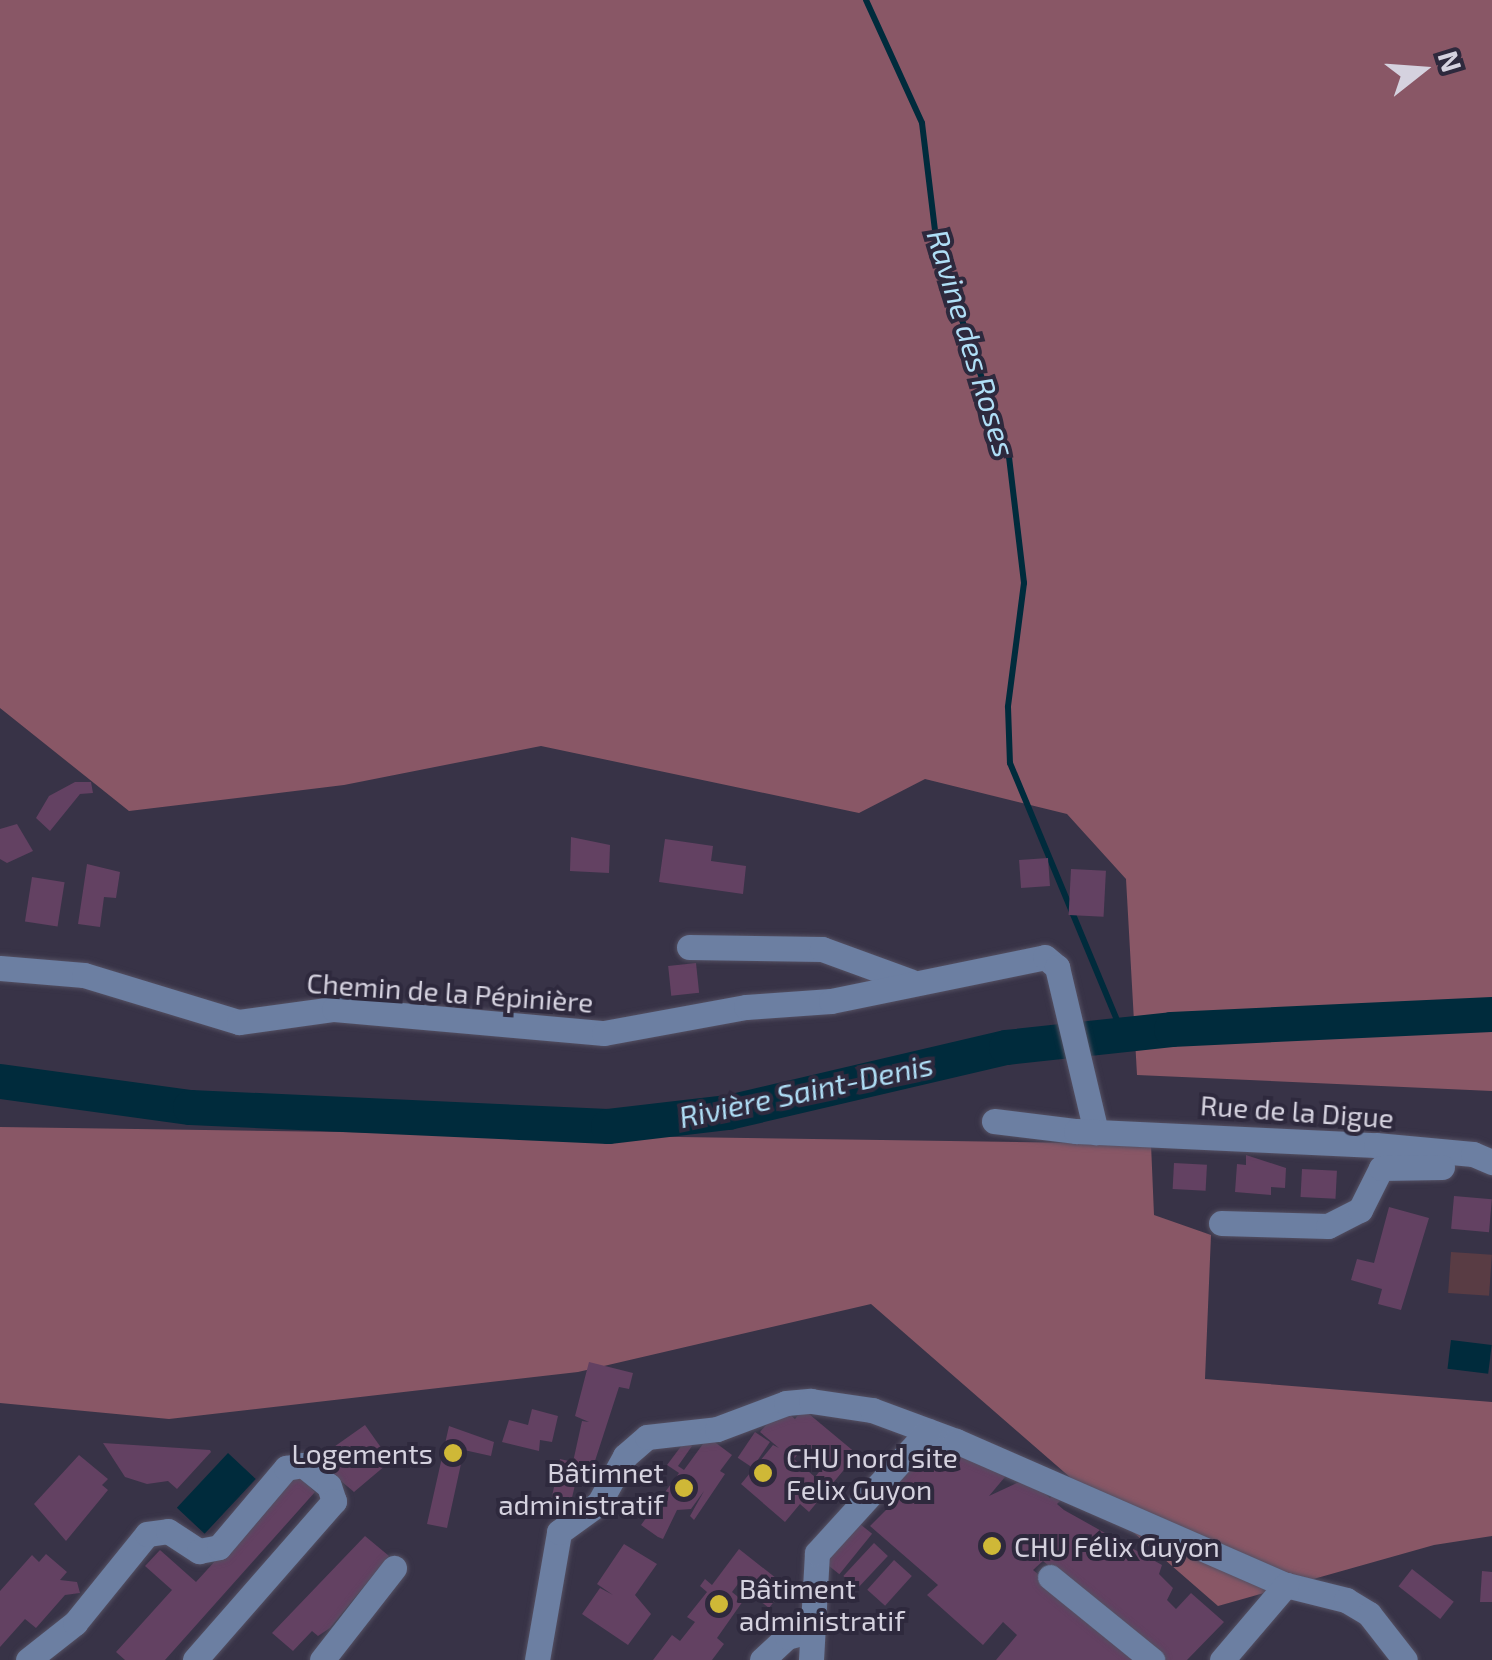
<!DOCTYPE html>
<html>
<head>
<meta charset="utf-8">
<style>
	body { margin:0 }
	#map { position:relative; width:1492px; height:1660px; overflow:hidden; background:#383347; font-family:"Exo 2",sans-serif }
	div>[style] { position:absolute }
	.green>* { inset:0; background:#593c44; transform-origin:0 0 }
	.forest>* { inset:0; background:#895766 }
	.water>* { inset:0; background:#002b3c; transform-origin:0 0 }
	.stream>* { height:6px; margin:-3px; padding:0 3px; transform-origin:3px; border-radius:3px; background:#002b3c }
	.river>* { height:35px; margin:-17.5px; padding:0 17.5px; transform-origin:17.5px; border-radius:17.5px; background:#002b3c }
	.building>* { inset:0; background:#634162; transform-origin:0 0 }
	.roads { filter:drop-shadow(0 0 2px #545062) drop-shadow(0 0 2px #545062) }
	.minor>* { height:25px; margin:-12.5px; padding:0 12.5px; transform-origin:12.5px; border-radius:12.5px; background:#6c7fa2 }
	.dots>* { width:28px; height:28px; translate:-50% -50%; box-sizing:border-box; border:5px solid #2e293d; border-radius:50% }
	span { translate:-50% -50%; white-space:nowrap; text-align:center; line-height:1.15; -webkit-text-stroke:8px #2e293d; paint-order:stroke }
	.street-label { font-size:28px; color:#d5d2df }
	.poi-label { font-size:28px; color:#d5d2df }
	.right { translate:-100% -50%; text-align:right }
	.left { translate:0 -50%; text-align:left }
	.water-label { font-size:30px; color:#afdef6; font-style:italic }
	.north { position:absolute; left:1372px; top:20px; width:100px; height:100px; -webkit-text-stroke:8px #2e293d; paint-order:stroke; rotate:73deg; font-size:28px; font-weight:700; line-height:40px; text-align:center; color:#d5d2df }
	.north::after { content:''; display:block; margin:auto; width:35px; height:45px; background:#d5d2df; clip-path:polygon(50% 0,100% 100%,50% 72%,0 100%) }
</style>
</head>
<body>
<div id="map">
	<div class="green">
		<div style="left:1451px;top:1252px;width:41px;height:41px;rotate:4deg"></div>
	</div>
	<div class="forest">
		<div style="clip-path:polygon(0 0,1492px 0,1492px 1091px,1137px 1075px,1126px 879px,1067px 814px,925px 779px,859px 813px,541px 746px,344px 785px,129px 811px,0 708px)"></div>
		<div style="clip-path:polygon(0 1127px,1151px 1144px,1154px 1215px,1211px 1235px,1205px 1379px,1492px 1402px,1492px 1536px,1434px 1545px,1218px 1606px,871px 1304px,578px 1372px,169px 1419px,0 1403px)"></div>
	</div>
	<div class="water">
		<div style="left:1451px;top:1340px;width:41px;height:29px;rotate:7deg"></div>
		<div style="left:228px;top:1453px;width:38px;height:75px;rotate:43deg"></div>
	</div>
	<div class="stream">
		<div style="left:866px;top:0;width:135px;rotate:65.5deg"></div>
		<div style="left:922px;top:123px;width:125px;rotate:83.1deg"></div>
		<div style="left:937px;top:247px;width:222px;rotate:71.1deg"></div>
		<div style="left:1009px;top:457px;width:127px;rotate:83.2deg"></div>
		<div style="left:1024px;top:583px;width:125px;rotate:97.4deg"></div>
		<div style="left:1008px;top:707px;width:56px;rotate:88deg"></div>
		<div style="left:1010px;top:763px;width:294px;rotate:67.4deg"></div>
	</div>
	<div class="river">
		<div style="left:0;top:1081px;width:192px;rotate:7.8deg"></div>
		<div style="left:190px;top:1107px;width:418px;rotate:2.6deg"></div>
		<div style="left:608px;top:1126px;width:121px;rotate:-6.7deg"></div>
		<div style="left:728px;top:1112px;width:285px;rotate:-13.2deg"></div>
		<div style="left:1006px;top:1047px;width:166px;rotate:-6.2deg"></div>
		<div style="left:1171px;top:1029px;width:321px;rotate:-2.7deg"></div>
	</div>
	<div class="building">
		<div style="clip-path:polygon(75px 782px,91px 782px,93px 793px,80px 794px,50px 831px,36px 818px,49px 796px)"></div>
		<div style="clip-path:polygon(17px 824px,33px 851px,7px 863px,0 859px,0 829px)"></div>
		<div style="clip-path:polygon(571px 837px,610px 845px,609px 873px,570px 871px)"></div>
		<div style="clip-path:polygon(665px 839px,713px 846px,711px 861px,746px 866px,743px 894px,659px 882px)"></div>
		<div style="left:1048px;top:858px;width:28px;height:29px;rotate:86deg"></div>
		<div style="clip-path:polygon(87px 864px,120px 872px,116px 898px,104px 897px,100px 927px,78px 924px)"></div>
		<div style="left:1071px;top:869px;width:35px;height:46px;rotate:3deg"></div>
		<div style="left:32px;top:877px;width:33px;height:45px;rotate:9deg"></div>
		<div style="left:696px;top:963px;width:30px;height:28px;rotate:84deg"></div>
		<div style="clip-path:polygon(1246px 1155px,1286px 1168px,1285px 1188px,1271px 1187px,1271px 1195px,1235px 1192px,1237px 1164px,1246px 1165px)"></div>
		<div style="left:1174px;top:1163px;width:33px;height:26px;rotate:3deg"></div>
		<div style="left:1302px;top:1169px;width:35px;height:28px;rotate:3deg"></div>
		<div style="left:1454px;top:1196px;width:38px;height:33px;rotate:5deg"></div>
		<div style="clip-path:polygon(1389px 1207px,1429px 1218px,1401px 1310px,1378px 1304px,1382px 1289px,1351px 1280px,1357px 1259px,1374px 1263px)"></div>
		<div style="clip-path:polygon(589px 1362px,633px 1373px,629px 1389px,619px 1387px,593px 1467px,580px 1464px,570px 1506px,551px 1501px,560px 1459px,573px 1462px,582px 1421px,589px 1422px,575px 1416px)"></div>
		<div style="clip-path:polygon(532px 1409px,558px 1416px,552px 1442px,540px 1440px,539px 1451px,502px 1442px,509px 1420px,528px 1425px)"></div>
		<div style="clip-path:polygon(evenodd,803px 1409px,857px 1454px,809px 1512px,800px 1504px,785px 1522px,741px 1484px,773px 1445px,779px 1448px,760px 1432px,771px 1419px,788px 1413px,795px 1419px,803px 1409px,806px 1444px,827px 1462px,815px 1477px,794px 1459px,806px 1444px)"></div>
		<div style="clip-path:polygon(365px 1425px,387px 1456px,386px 1465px,354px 1492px,322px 1465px,337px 1457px,331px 1449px)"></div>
		<div style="clip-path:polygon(449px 1426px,494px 1442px,491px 1456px,464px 1450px,447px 1528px,427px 1524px)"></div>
		<div style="left:755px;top:1432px;width:18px;height:31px;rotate:34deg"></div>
		<div style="clip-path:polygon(708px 1437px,732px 1455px,720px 1471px,725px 1474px,694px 1520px,690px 1516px,704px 1491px,691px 1509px,677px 1510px,663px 1539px,658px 1537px,641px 1525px,679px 1473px,667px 1465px,685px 1441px,692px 1446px,678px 1466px,684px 1470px)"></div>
		<div style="clip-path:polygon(103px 1443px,210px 1450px,211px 1452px,177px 1489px,168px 1481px,147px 1484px,125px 1477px)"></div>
		<div style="clip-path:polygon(952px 1445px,1010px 1471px,989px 1496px,1028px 1478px,1050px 1498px,1055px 1492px,1065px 1496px,1057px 1504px,1064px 1510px,1162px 1565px,1159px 1574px,1173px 1588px,1167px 1600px,1176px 1609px,1191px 1593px,1224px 1622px,1187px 1660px,1163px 1660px,1043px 1561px,1033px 1570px,1143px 1660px,996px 1660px,1017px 1635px,1003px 1622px,983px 1645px,927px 1595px,938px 1585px,870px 1526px,892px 1504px,878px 1490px,911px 1456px,925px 1471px)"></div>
		<div style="clip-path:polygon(79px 1455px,108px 1479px,102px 1485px,108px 1490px,66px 1541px,34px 1504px)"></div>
		<div style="clip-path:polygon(295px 1473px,315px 1492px,165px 1660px,125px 1660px,116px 1652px,172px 1590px,145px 1566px,160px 1550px,196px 1582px)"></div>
		<div style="left:855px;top:1520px;width:22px;height:52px;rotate:39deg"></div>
		<div style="clip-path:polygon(365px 1536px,389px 1556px,330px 1628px,318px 1636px,312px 1631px,293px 1651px,272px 1633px)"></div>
		<div style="left:874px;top:1543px;width:19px;height:45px;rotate:43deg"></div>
		<div style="clip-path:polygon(624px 1544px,657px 1564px,635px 1595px,651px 1614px,628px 1645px,582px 1614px,600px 1588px,613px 1595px,597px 1584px)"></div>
		<div style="clip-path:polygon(739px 1549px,786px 1586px,769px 1608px,738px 1584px,732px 1592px,743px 1601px,717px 1638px,724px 1644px,712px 1660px,653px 1660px,672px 1635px,680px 1641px,695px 1622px,687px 1617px,707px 1592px,700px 1586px,705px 1579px,712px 1585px)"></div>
		<div style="clip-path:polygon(46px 1554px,67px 1572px,60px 1580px,77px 1582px,80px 1593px,65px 1595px,36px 1628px,25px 1619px,0 1647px,0 1591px,32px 1555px,39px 1562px)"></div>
		<div style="left:894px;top:1560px;width:24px;height:40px;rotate:42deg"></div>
		<div style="left:1412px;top:1569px;width:53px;height:22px;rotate:38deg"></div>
		<div style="clip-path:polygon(1482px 1571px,1492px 1572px,1492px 1602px,1480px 1602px)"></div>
	</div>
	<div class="roads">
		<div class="minor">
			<div style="left:689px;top:947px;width:133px;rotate:0.9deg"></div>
			<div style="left:822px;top:949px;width:94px;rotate:20deg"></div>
			<div style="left:0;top:968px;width:84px;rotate:4.8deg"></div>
			<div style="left:84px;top:975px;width:162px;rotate:16.9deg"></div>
			<div style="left:239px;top:1022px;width:96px;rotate:-7.8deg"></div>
			<div style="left:334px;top:1009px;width:271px;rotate:5.1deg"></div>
			<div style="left:604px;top:1033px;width:144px;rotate:-10.4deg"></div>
			<div style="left:746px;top:1007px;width:85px;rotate:-4deg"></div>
			<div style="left:831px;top:1001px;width:218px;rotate:-11.6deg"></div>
			<div style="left:1045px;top:957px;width:16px;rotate:40deg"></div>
			<div style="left:1057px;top:967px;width:170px;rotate:76.7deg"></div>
			<div style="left:994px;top:1121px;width:83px;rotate:7deg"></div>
			<div style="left:1076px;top:1131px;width:300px;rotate:2.7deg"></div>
			<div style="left:1376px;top:1145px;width:97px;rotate:5.3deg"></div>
			<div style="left:1473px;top:1154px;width:21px;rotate:23deg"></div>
			<div style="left:1221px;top:1223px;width:107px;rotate:1.6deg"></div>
			<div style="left:1328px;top:1226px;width:36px;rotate:-27deg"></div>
			<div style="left:1360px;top:1210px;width:47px;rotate:-63.4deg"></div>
			<div style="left:1381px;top:1168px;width:61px;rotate:-0.9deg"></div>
			<div style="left:1050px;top:1577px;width:132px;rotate:39.1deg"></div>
			<div style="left:28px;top:1660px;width:60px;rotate:-38.2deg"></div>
			<div style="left:75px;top:1623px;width:114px;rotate:-51deg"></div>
			<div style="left:147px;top:1534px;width:21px;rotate:-8deg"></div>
			<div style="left:168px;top:1531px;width:37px;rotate:33deg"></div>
			<div style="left:199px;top:1551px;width:20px;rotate:-11deg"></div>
			<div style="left:219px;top:1547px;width:104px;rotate:-49.7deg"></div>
			<div style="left:286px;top:1468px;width:17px;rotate:-10deg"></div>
			<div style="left:303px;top:1465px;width:33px;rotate:39deg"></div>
			<div style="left:329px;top:1486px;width:16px;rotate:72deg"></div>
			<div style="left:334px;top:1501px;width:211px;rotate:131.2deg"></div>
			<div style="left:322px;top:1660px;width:117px;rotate:-52deg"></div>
			<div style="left:537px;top:1660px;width:130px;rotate:-80.2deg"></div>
			<div style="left:559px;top:1532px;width:49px;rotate:-35.9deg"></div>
			<div style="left:599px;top:1503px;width:54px;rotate:-61deg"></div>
			<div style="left:625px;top:1456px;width:29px;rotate:-41deg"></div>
			<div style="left:647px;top:1437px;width:70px;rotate:-6.5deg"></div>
			<div style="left:717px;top:1429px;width:74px;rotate:-20.6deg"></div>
			<div style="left:786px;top:1403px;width:25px;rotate:-5deg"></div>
			<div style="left:811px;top:1401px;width:62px;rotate:8.4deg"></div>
			<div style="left:872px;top:1410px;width:90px;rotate:20.3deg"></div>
			<div style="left:956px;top:1441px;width:360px;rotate:23.6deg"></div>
			<div style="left:1286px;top:1585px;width:62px;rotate:14deg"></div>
			<div style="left:1346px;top:1600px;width:27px;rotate:31deg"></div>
			<div style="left:1369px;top:1614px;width:58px;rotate:52deg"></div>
			<div style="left:762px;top:1660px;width:34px;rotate:-43deg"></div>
			<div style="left:787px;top:1637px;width:27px;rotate:-15deg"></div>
			<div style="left:811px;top:1660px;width:107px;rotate:-86.8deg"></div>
			<div style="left:817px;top:1553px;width:165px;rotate:-47.7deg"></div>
			<div style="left:1222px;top:1660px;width:99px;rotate:-49.5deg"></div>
		</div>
	</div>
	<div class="dots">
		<div style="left:453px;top:1453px;background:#cfb837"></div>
		<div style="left:763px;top:1473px;background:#cfb837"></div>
		<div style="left:684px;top:1488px;background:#cfb837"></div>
		<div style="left:992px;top:1546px;background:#cfb837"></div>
		<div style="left:719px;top:1604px;background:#cfb837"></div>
	</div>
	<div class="street-label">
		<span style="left:450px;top:992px;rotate:4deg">Chemin de la Pépinière</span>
		<span style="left:1297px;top:1111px;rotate:4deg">Rue de la Digue</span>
	</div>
	<div class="poi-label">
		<span class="right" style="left:433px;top:1453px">Logements</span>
		<span class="left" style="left:786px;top:1473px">CHU nord site<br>Felix Guyon</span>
		<span class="right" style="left:664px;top:1488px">Bâtimnet<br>administratif</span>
		<span class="left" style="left:1014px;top:1546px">CHU Félix Guyon</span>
		<span class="left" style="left:739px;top:1604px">Bâtiment<br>administratif</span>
	</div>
	<div class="water-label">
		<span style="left:972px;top:343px;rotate:73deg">Ravine des Roses</span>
		<span style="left:806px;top:1090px;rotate:-12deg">Rivière Saint-Denis</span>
	</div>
	<div class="north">N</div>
</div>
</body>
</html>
